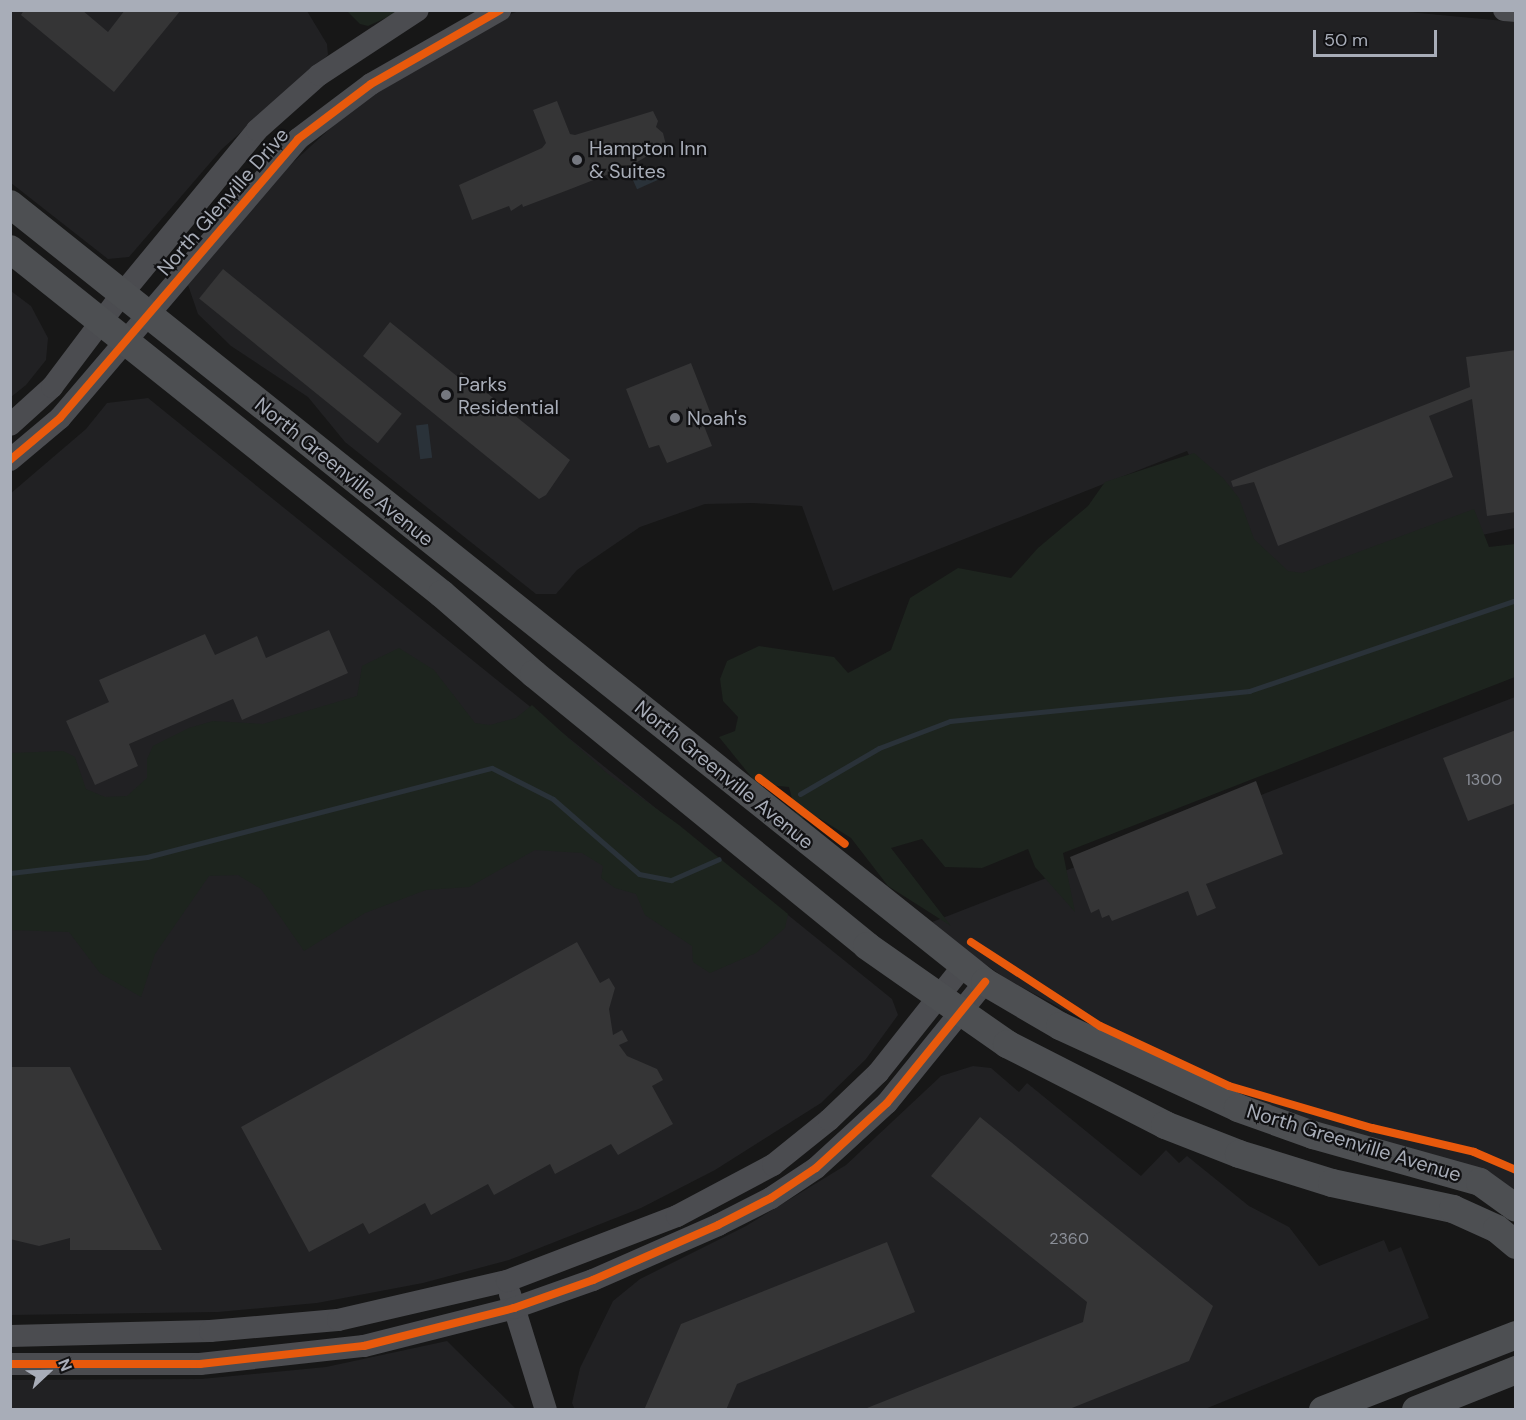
<!DOCTYPE html>
<html>
<head>
<meta charset="utf-8">
<style>
	body { margin:0 }
	#map { position:relative; width:1526px; height:1420px; overflow:hidden; background:#171717; font-family:"DM Sans",sans-serif }
	div>[style] { position:absolute }
	.built>* { inset:0; background:#212123 }
	.green>* { inset:0; background:#1d241e }
	.water>* { inset:0; background:#2a3239; transform-origin:0 0 }
	.stream>* { height:5px; margin:-2.5px; padding:0 2.5px; transform-origin:2.5px; border-radius:2.5px; background:#2a3239 }
	.building>* { inset:0; background:#353536; transform-origin:0 0 }
	.minor>* { height:22px; margin:-11px; padding:0 11px; transform-origin:11px; border-radius:11px; background:#4b4c50 }
	.major>* { height:28px; margin:-14px; padding:0 14px; transform-origin:14px; border-radius:14px; background:#4d4f52 }
	.cycleway>* { height:8px; margin:-4px; padding:0 4px; transform-origin:4px; border-radius:4px; background:#e8590c }
	.dots>* { width:16px; height:16px; translate:-50% -50%; box-sizing:border-box; border:3px solid #111113; border-radius:50% }
	span { translate:-50% -50%; white-space:nowrap; text-align:center; line-height:1.15; -webkit-text-stroke:4.5px #111113; paint-order:stroke }
	.number-label { font-size:16px; color:#8b8f98 }
	.number-label span { -webkit-text-stroke-width:0 }
	.poi-label { font-size:20px; color:#a8adb8 }
	.left { translate:0 -50%; text-align:left }
	.street-label { font-size:20px; color:#a8adb8 }
	.frame { position:absolute; inset:0; border:12px solid #a8adb8; pointer-events:none }
	.north { position:absolute; left:18px; top:1342px; width:60px; height:60px; -webkit-text-stroke:4px #111113; paint-order:stroke; rotate:68deg; font-size:16px; font-weight:700; line-height:24px; text-align:center; color:#a8adb8 }
	.north::after { content:''; display:block; margin:auto; width:21px; height:27px; background:#a8adb8; clip-path:polygon(50% 0,100% 100%,50% 72%,0 100%) }
	.scale { position:absolute; left:1313px; top:30px; width:124px; height:27px; box-sizing:border-box; border:3px solid #a8adb8; border-top:0; padding-left:8px; font-size:18px; line-height:21px; white-space:nowrap; color:#a8adb8; -webkit-text-stroke:4px #111113; paint-order:stroke }
</style>
</head>
<body>
<div id="map">
	<div class="built">
		<div style="clip-path:polygon(1387px 10px,1515px 22px,1515px 528px,1251px 584px,1187px 451px,833px 591px,802px 506px,753px 503px,705px 504px,640px 527px,577px 570px,556px 594px,536px 594px,345px 442px,308px 397px,231px 346px,198px 314px,188px 285px,276px 178px,359px 102px,484px 24px,519px 11px)"></div>
		<div style="clip-path:polygon(10px 11px,307px 11px,327px 44px,328px 55px,222px 149px,129px 257px,108px 259px,11px 183px)"></div>
		<div style="clip-path:polygon(11px 291px,31px 306px,48px 338px,46px 360px,26px 385px,11px 397px)"></div>
		<div style="clip-path:polygon(148px 398px,892px 999px,898px 1015px,866px 1059px,821px 1103px,715px 1170px,641px 1208px,509px 1260px,423px 1283px,317px 1303px,218px 1312px,11px 1315px,10px 494px,86px 429px,107px 403px)"></div>
		<div style="clip-path:polygon(1515px 697px,1515px 1193px,1320px 1129px,1117px 1038px,1005px 978px,927px 924px)"></div>
		<div style="clip-path:polygon(973px 1066px,991px 1068px,1019px 1092px,1027px 1083px,1141px 1176px,1166px 1150px,1179px 1163px,1187px 1156px,1249px 1206px,1289px 1227px,1319px 1266px,1384px 1240px,1389px 1252px,1401px 1247px,1429px 1318px,1205px 1409px,575px 1410px,572px 1403px,580px 1368px,613px 1301px,640px 1279px,746px 1226px,846px 1165px,941px 1076px)"></div>
		<div style="clip-path:polygon(447px 1341px,516px 1409px,11px 1409px,11px 1380px,201px 1379px,326px 1367px)"></div>
	</div>
	<div class="green">
		<div style="clip-path:polygon(347px 11px,401px 11px,368px 26px,360px 24px)"></div>
		<div style="clip-path:polygon(1194px 453px,1223px 478px,1239px 498px,1254px 539px,1288px 571px,1302px 573px,1474px 509px,1489px 547px,1515px 544px,1515px 677px,1063px 853px,1075px 912px,1035px 867px,1028px 849px,982px 868px,945px 867px,922px 839px,891px 848px,951px 926px,888px 886px,851px 838px,819px 818px,797px 818px,789px 787px,757px 784px,719px 737px,735px 731px,738px 717px,723px 701px,720px 679px,727px 661px,759px 646px,834px 657px,848px 673px,891px 650px,910px 598px,958px 568px,1011px 578px,1038px 548px,1088px 506px,1105px 482px)"></div>
		<div style="clip-path:polygon(399px 648px,434px 670px,475px 723px,490px 725px,516px 718px,532px 705px,608px 774px,679px 825px,788px 914px,785px 928px,756px 953px,710px 973px,693px 962px,692px 946px,645px 915px,636px 894px,615px 888px,601px 878px,603px 866px,582px 853px,535px 850px,469px 887px,426px 890px,365px 913px,304px 951px,261px 889px,238px 875px,209px 876px,155px 954px,141px 997px,100px 973px,69px 932px,11px 930px,11px 753px,63px 751px,75px 757px,86px 789px,105px 797px,127px 796px,147px 778px,147px 759px,153px 746px,189px 728px,213px 721px,263px 724px,357px 696px,362px 666px)"></div>
	</div>
	<div class="water">
		<div style="left:655px;top:168px;width:12px;height:25px;rotate:66deg"></div>
		<div style="left:428px;top:424px;width:34px;height:12px;rotate:83deg"></div>
	</div>
	<div class="stream">
		<div style="left:800px;top:794px;width:91px;rotate:-30.2deg"></div>
		<div style="left:879px;top:748px;width:76px;rotate:-20.8deg"></div>
		<div style="left:950px;top:721px;width:301px;rotate:-5.7deg"></div>
		<div style="left:1249px;top:691px;width:282px;rotate:-18.8deg"></div>
		<div style="left:10px;top:873px;width:138px;rotate:-6.7deg"></div>
		<div style="left:147px;top:857px;width:356px;rotate:-14.5deg"></div>
		<div style="left:492px;top:768px;width:68px;rotate:26.9deg"></div>
		<div style="left:553px;top:799px;width:114px;rotate:41.1deg"></div>
		<div style="left:639px;top:874px;width:33px;rotate:11deg"></div>
		<div style="left:671px;top:880px;width:52px;rotate:-23.6deg"></div>
	</div>
	<div class="building">
		<div style="clip-path:polygon(24px 10px,82px 10px,108px 32px,125px 10px,181px 10px,114px 92px,21px 15px)"></div>
		<div style="clip-path:polygon(557px 101px,570px 134px,575px 135px,653px 111px,658px 121px,656px 127px,663px 133px,666px 145px,632px 165px,618px 166px,619px 170px,568px 190px,523px 207px,522px 204px,511px 211px,509px 206px,472px 220px,459px 185px,542px 148px,546px 143px,533px 110px)"></div>
		<div style="left:223px;top:269px;width:230px;height:38px;rotate:39deg"></div>
		<div style="clip-path:polygon(390px 322px,458px 377px,461px 372px,570px 460px,546px 495px,539px 499px,363px 356px)"></div>
		<div style="clip-path:polygon(1516px 350px,1516px 512px,1487px 516px,1472px 399px,1429px 416px,1453px 477px,1278px 546px,1254px 482px,1233px 487px,1231px 481px,1470px 387px,1466px 357px)"></div>
		<div style="clip-path:polygon(691px 363px,714px 422px,704px 426px,712px 446px,667px 463px,659px 445px,649px 448px,626px 389px)"></div>
		<div style="clip-path:polygon(329px 630px,348px 673px,242px 720px,233px 699px,129px 744px,138px 766px,95px 785px,66px 721px,109px 702px,99px 680px,205px 634px,215px 655px,257px 636px,266px 658px)"></div>
		<div style="clip-path:polygon(1516px 730px,1516px 803px,1468px 821px,1443px 758px)"></div>
		<div style="clip-path:polygon(1256px 781px,1283px 854px,1206px 884px,1216px 908px,1197px 916px,1188px 891px,1112px 921px,1109px 915px,1102px 918px,1099px 909px,1091px 913px,1070px 857px)"></div>
		<div style="clip-path:polygon(577px 942px,600px 983px,609px 978px,615px 988px,609px 1009px,613px 1035px,622px 1030px,628px 1041px,619px 1045px,627px 1056px,657px 1069px,663px 1080px,652px 1086px,673px 1124px,618px 1155px,611px 1144px,555px 1174px,550px 1164px,494px 1195px,488px 1184px,431px 1215px,425px 1203px,369px 1234px,363px 1223px,309px 1252px,241px 1127px)"></div>
		<div style="clip-path:polygon(10px 1067px,70px 1067px,162px 1250px,70px 1250px,70px 1238px,39px 1246px,10px 1239px)"></div>
		<div style="clip-path:polygon(980px 1117px,1213px 1306px,1189px 1361px,1067px 1410px,862px 1410px,1083px 1322px,1087px 1302px,931px 1176px)"></div>
		<div style="clip-path:polygon(887px 1242px,915px 1312px,737px 1384px,726px 1410px,644px 1410px,681px 1324px)"></div>
	</div>
	<div class="minor">
		<div style="left:1504px;top:10px;width:12px;rotate:5deg"></div>
		<div style="left:10px;top:425px;width:57px;rotate:-42.1deg"></div>
		<div style="left:52px;top:387px;width:116px;rotate:-53deg"></div>
		<div style="left:122px;top:294px;width:212px;rotate:-50.5deg"></div>
		<div style="left:257px;top:130px;width:83px;rotate:-41.6deg"></div>
		<div style="left:319px;top:75px;width:118px;rotate:-33.3deg"></div>
		<div style="left:10px;top:460px;width:65px;rotate:-40deg"></div>
		<div style="left:60px;top:418px;width:367px;rotate:-49.5deg"></div>
		<div style="left:298px;top:139px;width:91px;rotate:-37deg"></div>
		<div style="left:371px;top:84px;width:149px;rotate:-29.8deg"></div>
		<div style="left:510px;top:1294px;width:121px;rotate:72.8deg"></div>
		<div style="left:10px;top:1336px;width:200px;rotate:-1.4deg"></div>
		<div style="left:210px;top:1331px;width:128px;rotate:-4.9deg"></div>
		<div style="left:338px;top:1320px;width:173px;rotate:-13deg"></div>
		<div style="left:507px;top:1281px;width:182px;rotate:-20.9deg"></div>
		<div style="left:677px;top:1216px;width:109px;rotate:-28deg"></div>
		<div style="left:773px;top:1165px;width:72px;rotate:-38.8deg"></div>
		<div style="left:829px;top:1120px;width:68px;rotate:-43.8deg"></div>
		<div style="left:878px;top:1073px;width:138px;rotate:-51.5deg"></div>
		<div style="left:10px;top:1364px;width:190px"></div>
		<div style="left:200px;top:1364px;width:165px;rotate:-6.3deg"></div>
		<div style="left:364px;top:1346px;width:155px;rotate:-14.2deg"></div>
		<div style="left:514px;top:1308px;width:84px;rotate:-19.5deg"></div>
		<div style="left:593px;top:1280px;width:137px;rotate:-23.7deg"></div>
		<div style="left:718px;top:1225px;width:59px;rotate:-27deg"></div>
		<div style="left:771px;top:1198px;width:54px;rotate:-33.7deg"></div>
		<div style="left:816px;top:1168px;width:96px;rotate:-42.5deg"></div>
		<div style="left:887px;top:1103px;width:156px;rotate:-51deg"></div>
	</div>
	<div class="major">
		<div style="left:10px;top:204px;width:1247px;rotate:38.59deg"></div>
		<div style="left:985px;top:982px;width:87px;rotate:30.4deg"></div>
		<div style="left:1060px;top:1026px;width:196px;rotate:24.7deg"></div>
		<div style="left:1238px;top:1108px;width:80px;rotate:19.8deg"></div>
		<div style="left:1313px;top:1135px;width:173px;rotate:15.7deg"></div>
		<div style="left:1480px;top:1182px;width:44px;rotate:35.8deg"></div>
		<div style="left:10px;top:249px;width:553px;rotate:38.61deg"></div>
		<div style="left:442px;top:594px;width:122px;rotate:41deg"></div>
		<div style="left:534px;top:674px;width:430px;rotate:39.2deg"></div>
		<div style="left:867px;top:946px;width:171px;rotate:35deg"></div>
		<div style="left:1007px;top:1044px;width:178px;rotate:27.1deg"></div>
		<div style="left:1165px;top:1125px;width:79px;rotate:21.4deg"></div>
		<div style="left:1239px;top:1154px;width:97px;rotate:17.3deg"></div>
		<div style="left:1332px;top:1183px;width:124px;rotate:12.1deg"></div>
		<div style="left:1453px;top:1209px;width:48px;rotate:24.4deg"></div>
		<div style="left:1497px;top:1229px;width:25px;rotate:40deg"></div>
		<div style="left:1323px;top:1410px;width:207px;rotate:-21.2deg"></div>
		<div style="left:1416px;top:1410px;width:108px;rotate:-21.8deg"></div>
	</div>
	<div class="cycleway">
		<div style="left:10px;top:460px;width:65px;rotate:-40deg"></div>
		<div style="left:60px;top:418px;width:367px;rotate:-49.5deg"></div>
		<div style="left:298px;top:139px;width:91px;rotate:-37deg"></div>
		<div style="left:371px;top:84px;width:149px;rotate:-29.8deg"></div>
		<div style="left:759px;top:778px;width:108px;rotate:37.5deg"></div>
		<div style="left:971px;top:942px;width:154px;rotate:33.1deg"></div>
		<div style="left:1100px;top:1026px;width:142px;rotate:24.9deg"></div>
		<div style="left:1229px;top:1086px;width:149px;rotate:16.4deg"></div>
		<div style="left:1372px;top:1128px;width:105px;rotate:13.2deg"></div>
		<div style="left:1474px;top:1152px;width:46px;rotate:23.2deg"></div>
		<div style="left:10px;top:1364px;width:190px"></div>
		<div style="left:200px;top:1364px;width:165px;rotate:-6.3deg"></div>
		<div style="left:364px;top:1346px;width:155px;rotate:-14.2deg"></div>
		<div style="left:514px;top:1308px;width:84px;rotate:-19.5deg"></div>
		<div style="left:593px;top:1280px;width:137px;rotate:-23.7deg"></div>
		<div style="left:718px;top:1225px;width:59px;rotate:-27deg"></div>
		<div style="left:771px;top:1198px;width:54px;rotate:-33.7deg"></div>
		<div style="left:816px;top:1168px;width:96px;rotate:-42.5deg"></div>
		<div style="left:887px;top:1103px;width:156px;rotate:-51deg"></div>
	</div>
	<div class="dots">
		<div style="left:577px;top:160px;background:#757880"></div>
		<div style="left:446px;top:395px;background:#757880"></div>
		<div style="left:675px;top:418px;background:#757880"></div>
	</div>
	<div class="number-label">
		<span style="left:1484px;top:780px">1300</span>
		<span style="left:1069px;top:1239px">2360</span>
	</div>
	<div class="poi-label">
		<span class="left" style="left:589px;top:160px">Hampton Inn<br>&amp; Suites</span>
		<span class="left" style="left:458px;top:396px">Parks<br>Residential</span>
		<span class="left" style="left:687px;top:418px">Noah's</span>
	</div>
	<div class="street-label">
		<span style="left:223px;top:202px;rotate:-49deg">North Glenville Drive</span>
		<span style="left:344px;top:472px;rotate:39deg">North Greenville Avenue</span>
		<span style="left:724px;top:775px;rotate:39deg">North Greenville Avenue</span>
		<span style="left:1354px;top:1143px;rotate:17deg">North Greenville Avenue</span>
	</div>
	<div class="frame"></div>
	<div class="north">N</div>
	<div class="scale">50 m</div>
</div>
</body>
</html>
